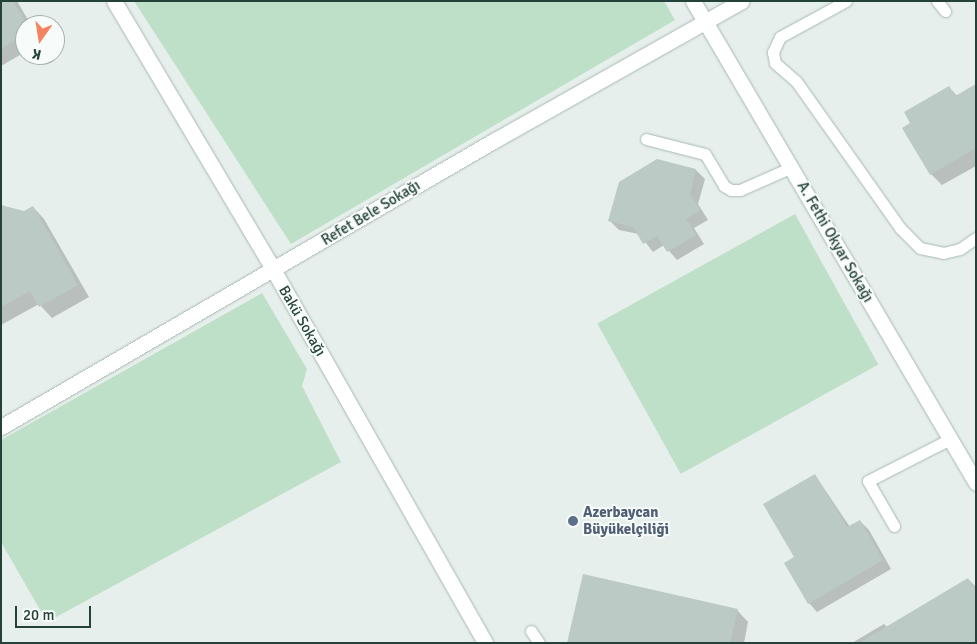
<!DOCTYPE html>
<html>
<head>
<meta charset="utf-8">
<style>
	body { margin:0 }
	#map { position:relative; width:977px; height:644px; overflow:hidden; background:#e6efeb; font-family:Signika,sans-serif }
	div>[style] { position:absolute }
	.green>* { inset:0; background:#bfe0c8; transform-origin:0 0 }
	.shadow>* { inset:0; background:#0003 }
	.building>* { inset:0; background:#bbcac4 }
	.roads { filter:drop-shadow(0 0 1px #a8b8b2) drop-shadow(0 0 1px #a8b8b2) }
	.lane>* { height:11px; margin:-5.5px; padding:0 5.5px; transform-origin:5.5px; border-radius:5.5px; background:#fff }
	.street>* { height:15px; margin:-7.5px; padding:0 7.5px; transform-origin:7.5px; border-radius:7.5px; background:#fff }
	.dots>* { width:14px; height:14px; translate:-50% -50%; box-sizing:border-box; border:2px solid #f7fbf9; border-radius:50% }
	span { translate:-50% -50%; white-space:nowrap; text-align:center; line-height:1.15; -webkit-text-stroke:4px #f7fbf9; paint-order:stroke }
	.street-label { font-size:15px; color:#24423a }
	.service-label { font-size:15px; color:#4e5e75; font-weight:700 }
	.left { translate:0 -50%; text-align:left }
	.frame { position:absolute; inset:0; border:2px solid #24423a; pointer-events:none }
	.north { position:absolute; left:15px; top:15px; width:50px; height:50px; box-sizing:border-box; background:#f7fbf9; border:1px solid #a3b1ad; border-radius:50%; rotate:193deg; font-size:14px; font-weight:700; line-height:20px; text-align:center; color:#24423a }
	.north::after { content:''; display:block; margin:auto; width:18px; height:22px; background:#f4845f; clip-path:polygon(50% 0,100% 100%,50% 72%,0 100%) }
	.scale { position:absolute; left:15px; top:606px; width:76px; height:22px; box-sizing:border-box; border:2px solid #24423a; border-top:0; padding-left:6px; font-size:15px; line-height:18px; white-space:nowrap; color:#24423a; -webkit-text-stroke:4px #f7fbf9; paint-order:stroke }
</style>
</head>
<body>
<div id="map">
	<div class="green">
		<div style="clip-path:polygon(134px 1px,664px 1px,675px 20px,291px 244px)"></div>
		<div style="left:795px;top:214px;width:172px;height:226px;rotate:61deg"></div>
		<div style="clip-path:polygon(262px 293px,307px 369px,302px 386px,341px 462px,47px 622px,1px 542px,1px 440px)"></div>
	</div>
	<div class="shadow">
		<div style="clip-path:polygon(1px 1px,17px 1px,31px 25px,25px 25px,25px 52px,1px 66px)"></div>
		<div style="clip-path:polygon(976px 86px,976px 166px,942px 185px,931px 174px,912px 124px,949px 87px,957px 96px)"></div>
		<div style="clip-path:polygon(657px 161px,696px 170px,705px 179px,698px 204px,708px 220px,694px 228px,704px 244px,677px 260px,664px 245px,653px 252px,639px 234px,619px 230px,610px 221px)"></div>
		<div style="clip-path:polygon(1px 206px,24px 212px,33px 207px,44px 219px,89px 297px,52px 318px,39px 304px,1px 325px)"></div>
		<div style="clip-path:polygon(815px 475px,850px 527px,860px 521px,869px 530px,891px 569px,817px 612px,809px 603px,796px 558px)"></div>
		<div style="clip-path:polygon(968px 579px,976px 587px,976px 643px,852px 643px,884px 624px,887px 627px)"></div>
		<div style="clip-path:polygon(737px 610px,748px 622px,744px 643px,568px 643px)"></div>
	</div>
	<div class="building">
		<div style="clip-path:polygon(1px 1px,13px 1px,25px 21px,25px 34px,1px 49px)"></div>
		<div style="clip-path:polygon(976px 84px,976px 148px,930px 175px,902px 128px,910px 123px,904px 112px,949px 86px,955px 96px)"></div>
		<div style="clip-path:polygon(657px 159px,696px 169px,690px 194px,700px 210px,686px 219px,696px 235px,667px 252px,657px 236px,643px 244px,633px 227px,608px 221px,619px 182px)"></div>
		<div style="clip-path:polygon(1px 205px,24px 211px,33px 206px,78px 285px,39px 307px,30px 291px,1px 307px)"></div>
		<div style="clip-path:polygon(815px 474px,847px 527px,860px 520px,883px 560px,808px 604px,784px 563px,794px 557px,763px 504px)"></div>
		<div style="clip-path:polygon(583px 574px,738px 609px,730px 643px,567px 643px)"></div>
		<div style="clip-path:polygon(968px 578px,976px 590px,976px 643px,859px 643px)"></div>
	</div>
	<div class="roads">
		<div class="lane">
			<div style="left:846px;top:1px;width:75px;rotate:151.4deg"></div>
			<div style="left:780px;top:37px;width:17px;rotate:115deg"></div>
			<div style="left:773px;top:52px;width:11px;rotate:80deg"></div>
			<div style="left:775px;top:63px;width:28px;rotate:41deg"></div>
			<div style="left:796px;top:81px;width:180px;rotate:54.7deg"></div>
			<div style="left:900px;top:228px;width:28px;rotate:45deg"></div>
			<div style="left:920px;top:248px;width:24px;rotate:12deg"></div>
			<div style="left:943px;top:253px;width:17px;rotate:-13deg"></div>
			<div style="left:960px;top:249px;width:19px;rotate:-35deg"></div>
			<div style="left:937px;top:1px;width:13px;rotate:51deg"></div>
			<div style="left:646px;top:139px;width:61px;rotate:14.3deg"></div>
			<div style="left:705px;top:154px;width:37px;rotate:59deg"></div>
			<div style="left:724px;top:186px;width:8px;rotate:30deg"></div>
			<div style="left:731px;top:190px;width:9px"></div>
			<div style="left:740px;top:190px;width:57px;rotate:-23.9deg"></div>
			<div style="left:894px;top:526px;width:52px;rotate:-120deg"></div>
			<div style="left:868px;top:481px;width:92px;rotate:-27.1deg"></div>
			<div style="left:531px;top:631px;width:14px;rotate:56deg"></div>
		</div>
		<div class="street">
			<div style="left:114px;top:1px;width:314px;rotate:59.3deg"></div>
			<div style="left:274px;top:271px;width:428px;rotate:60.4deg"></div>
			<div style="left:693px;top:1px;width:559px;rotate:59.58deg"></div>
			<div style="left:1px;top:427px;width:571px;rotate:-30.16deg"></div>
			<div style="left:495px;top:140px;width:283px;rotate:-29.4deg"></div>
		</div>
	</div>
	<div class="dots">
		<div style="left:573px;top:521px;background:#5c6f8a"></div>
	</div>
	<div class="street-label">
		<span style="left:371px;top:213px;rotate:-31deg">Refet Bele Sokağı</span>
		<span style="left:835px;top:242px;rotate:60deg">A. Fethi Okyar Sokağı</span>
		<span style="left:302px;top:321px;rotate:60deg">Bakü Sokağı</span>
	</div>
	<div class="service-label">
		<span class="left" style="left:583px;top:521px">Azerbaycan<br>Büyükelçiliği</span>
	</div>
	<div class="frame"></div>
	<div class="north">K</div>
	<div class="scale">20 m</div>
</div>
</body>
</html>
